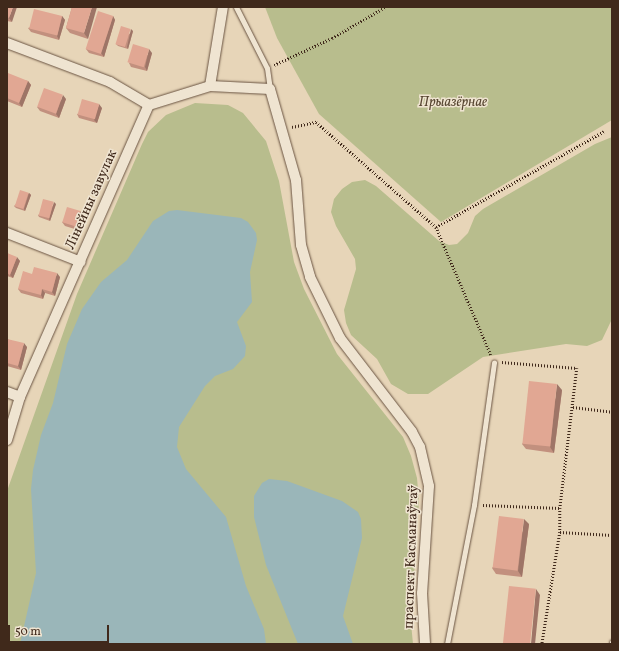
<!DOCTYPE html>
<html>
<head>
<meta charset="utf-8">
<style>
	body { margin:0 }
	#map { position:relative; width:619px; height:651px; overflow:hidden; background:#e7d5b8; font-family:Vollkorn,serif }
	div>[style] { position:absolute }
	.green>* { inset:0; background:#b8bd8d }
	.water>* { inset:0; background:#9ab6b9 }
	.path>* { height:2.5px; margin-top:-1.25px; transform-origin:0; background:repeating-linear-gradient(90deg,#40291b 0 1px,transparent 0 3px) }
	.roads { filter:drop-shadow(0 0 1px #6a5442) drop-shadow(0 0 1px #6a5442) }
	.lane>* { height:5px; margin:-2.5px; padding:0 2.5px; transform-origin:2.5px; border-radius:2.5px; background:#efe4d1 }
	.street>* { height:10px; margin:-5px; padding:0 5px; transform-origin:5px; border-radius:5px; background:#efe4d1 }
	.wall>* { inset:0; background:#c2907e }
	.shaded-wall>* { inset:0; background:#9e7567 }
	.building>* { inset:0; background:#e1a793; transform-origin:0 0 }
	span { translate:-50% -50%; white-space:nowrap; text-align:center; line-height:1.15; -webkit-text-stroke:3px #efe4d1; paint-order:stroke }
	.park-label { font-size:14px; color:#584732; font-style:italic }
	.street-label { font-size:14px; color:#40291b }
	.frame { position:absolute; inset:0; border:8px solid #40291b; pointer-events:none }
	.scale { position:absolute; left:8px; top:625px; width:101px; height:18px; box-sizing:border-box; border:2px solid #40291b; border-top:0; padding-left:5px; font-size:12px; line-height:14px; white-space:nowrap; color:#40291b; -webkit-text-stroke:3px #efe4d1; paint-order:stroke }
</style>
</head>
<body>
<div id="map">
	<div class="green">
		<div style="clip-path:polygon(265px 7px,612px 7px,612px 120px,441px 222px,319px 114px,277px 38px)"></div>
		<div style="clip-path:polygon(195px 103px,228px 105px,243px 113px,266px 141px,279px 181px,294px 262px,304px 289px,337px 354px,403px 437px,411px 456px,417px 478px,419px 501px,411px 623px,413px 644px,7px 644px,7px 491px,77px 294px,142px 144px,148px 132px,166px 115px)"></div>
		<div style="clip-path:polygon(612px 137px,612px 319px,602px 340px,587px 346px,566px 344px,483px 357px,428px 394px,408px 394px,391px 384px,377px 359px,351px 335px,346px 323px,344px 310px,356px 269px,355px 259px,336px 226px,331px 212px,334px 199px,342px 189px,352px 182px,365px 180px,376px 186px,439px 241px,449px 245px,457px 244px,468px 233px,475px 216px,483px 209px,595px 144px)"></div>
	</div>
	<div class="water">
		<div style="clip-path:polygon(177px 210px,241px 218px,248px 222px,256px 233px,257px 240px,250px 272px,252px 302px,237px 322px,246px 346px,245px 356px,233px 369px,215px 376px,205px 386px,179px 427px,177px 447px,186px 469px,226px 517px,246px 586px,264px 629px,266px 644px,20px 644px,36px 573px,31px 489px,33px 470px,41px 435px,53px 403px,67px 344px,82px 309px,101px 282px,127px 260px,153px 221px,169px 211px)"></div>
		<div style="clip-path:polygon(269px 479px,287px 481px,342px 501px,358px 512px,361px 519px,362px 538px,343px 616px,353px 644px,298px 644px,266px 565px,254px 517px,254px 496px,262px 483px)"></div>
	</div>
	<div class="path">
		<div style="left:274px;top:65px;width:64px;rotate:-25deg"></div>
		<div style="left:332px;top:38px;width:61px;rotate:-30.3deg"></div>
		<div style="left:292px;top:127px;width:25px;rotate:-12deg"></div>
		<div style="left:316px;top:122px;width:159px;rotate:41.2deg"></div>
		<div style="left:436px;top:227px;width:193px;rotate:-29.7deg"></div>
		<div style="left:436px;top:227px;width:139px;rotate:66.7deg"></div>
		<div style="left:502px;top:362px;width:75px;rotate:4.6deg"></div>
		<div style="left:577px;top:368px;width:141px;rotate:96.9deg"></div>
		<div style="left:560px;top:508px;width:24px;rotate:90deg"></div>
		<div style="left:560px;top:532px;width:113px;rotate:99.1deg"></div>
		<div style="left:573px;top:407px;width:39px;rotate:7deg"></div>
		<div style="left:483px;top:505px;width:77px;rotate:2.2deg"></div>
		<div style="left:560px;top:532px;width:52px;rotate:3.3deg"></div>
	</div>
	<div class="roads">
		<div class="lane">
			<div style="left:236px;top:7px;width:68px;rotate:63.1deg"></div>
			<div style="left:267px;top:68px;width:21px;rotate:82deg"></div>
			<div style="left:447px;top:644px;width:142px;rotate:-79deg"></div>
			<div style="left:474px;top:505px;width:144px;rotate:-82deg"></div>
			<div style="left:612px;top:644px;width:2px;rotate:-90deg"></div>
		</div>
		<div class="street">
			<div style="left:7px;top:43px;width:110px;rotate:20.7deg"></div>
			<div style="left:110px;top:82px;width:45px;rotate:30.5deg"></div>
			<div style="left:210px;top:86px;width:60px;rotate:2.9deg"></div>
			<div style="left:270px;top:89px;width:95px;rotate:74.1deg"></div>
			<div style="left:296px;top:180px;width:65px;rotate:85.6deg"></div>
			<div style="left:301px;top:245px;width:33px;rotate:74deg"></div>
			<div style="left:310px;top:277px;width:68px;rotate:63.8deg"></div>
			<div style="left:340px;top:338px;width:118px;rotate:52.5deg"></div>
			<div style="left:412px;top:432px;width:17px;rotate:62deg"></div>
			<div style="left:420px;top:447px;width:40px;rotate:77deg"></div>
			<div style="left:429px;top:486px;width:107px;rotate:93.7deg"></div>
			<div style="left:422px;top:593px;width:51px;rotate:86.6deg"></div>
			<div style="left:7px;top:233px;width:79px;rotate:21.4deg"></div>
			<div style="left:7px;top:392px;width:14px;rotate:21deg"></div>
			<div style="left:7px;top:440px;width:45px;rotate:-73.2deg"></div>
			<div style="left:20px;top:397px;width:319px;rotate:-66.2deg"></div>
			<div style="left:149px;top:105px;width:64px;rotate:-17.3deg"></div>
			<div style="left:210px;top:86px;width:80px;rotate:-80.7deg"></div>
		</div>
	</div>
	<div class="wall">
		<div style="clip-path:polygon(7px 7px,12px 22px,7px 21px)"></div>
		<div style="clip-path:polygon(72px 7px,88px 39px,70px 33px,66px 28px)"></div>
		<div style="clip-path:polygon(62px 16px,65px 20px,59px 40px,31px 32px,28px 28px)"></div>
		<div style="clip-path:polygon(113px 16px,115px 20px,104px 57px,89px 53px,86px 49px)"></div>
		<div style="clip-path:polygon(133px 31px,128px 49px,118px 46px,116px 44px)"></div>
		<div style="clip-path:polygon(152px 53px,147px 71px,131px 67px,129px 63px)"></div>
		<div style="clip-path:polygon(7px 76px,28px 81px,31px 85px,22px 107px,7px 101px)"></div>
		<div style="clip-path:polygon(66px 99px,59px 118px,40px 111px,37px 107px)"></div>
		<div style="clip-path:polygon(102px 108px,97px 123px,79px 118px,77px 114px)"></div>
		<div style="clip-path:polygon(29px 193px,31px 195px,25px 211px,16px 208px,14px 206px)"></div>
		<div style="clip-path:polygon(56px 204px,50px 221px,39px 217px,38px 215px)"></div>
		<div style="clip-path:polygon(83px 215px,78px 230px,65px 226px,62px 222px)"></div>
		<div style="clip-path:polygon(7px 253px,20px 261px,13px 278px,7px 276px)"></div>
		<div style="clip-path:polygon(32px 274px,60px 277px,55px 296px,45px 293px,43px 299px,21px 293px,18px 289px)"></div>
		<div style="clip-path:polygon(7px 339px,27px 347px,21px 370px,7px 366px)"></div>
		<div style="clip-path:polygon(562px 390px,554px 453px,526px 449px,522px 444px)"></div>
		<div style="clip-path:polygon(529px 524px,522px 577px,496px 574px,492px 568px)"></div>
	</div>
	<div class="shaded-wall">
		<div style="clip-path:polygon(13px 7px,17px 7px,12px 22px,9px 18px)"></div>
		<div style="clip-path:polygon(92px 7px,97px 7px,88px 39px,84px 33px)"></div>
		<div style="clip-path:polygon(62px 16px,65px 20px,59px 40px,57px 36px)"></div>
		<div style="clip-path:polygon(113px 16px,115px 20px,104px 57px,101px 53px)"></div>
		<div style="clip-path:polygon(131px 29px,133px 31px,128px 49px,127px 47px)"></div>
		<div style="clip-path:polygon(149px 49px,152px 53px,147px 71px,145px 67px)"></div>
		<div style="clip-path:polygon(28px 81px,31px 85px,22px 107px,19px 103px)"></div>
		<div style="clip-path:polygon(63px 95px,66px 99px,59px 118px,56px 114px)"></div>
		<div style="clip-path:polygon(99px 104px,102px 108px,97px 123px,94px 120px)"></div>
		<div style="clip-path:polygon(29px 193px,31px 195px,25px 211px,24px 209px)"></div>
		<div style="clip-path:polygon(54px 202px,56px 204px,50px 221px,49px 219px)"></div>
		<div style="clip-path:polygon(80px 211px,83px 215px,78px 230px,75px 226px)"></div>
		<div style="clip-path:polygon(17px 257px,20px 261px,13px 278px,10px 275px)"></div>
		<div style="clip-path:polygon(57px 273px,60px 277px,55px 296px,52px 292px)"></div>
		<div style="clip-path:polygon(42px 289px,45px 293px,43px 299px,41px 295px)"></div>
		<div style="clip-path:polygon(24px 343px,27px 347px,21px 370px,18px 366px)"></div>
		<div style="clip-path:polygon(557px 384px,562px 390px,554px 453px,550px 447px)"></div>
		<div style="clip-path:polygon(524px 519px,529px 524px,522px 577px,518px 571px)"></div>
		<div style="clip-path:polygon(536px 589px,540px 595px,535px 644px,531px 644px)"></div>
	</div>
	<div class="building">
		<div style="clip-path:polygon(7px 7px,13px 7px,9px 18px,7px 17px)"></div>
		<div style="clip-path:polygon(72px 7px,92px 7px,84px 33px,66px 28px)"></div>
		<div style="left:34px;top:9px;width:29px;height:20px;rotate:14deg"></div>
		<div style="left:98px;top:11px;width:16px;height:40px;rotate:18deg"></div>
		<div style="left:121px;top:26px;width:10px;height:19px;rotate:17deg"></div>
		<div style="left:133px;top:44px;width:17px;height:19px;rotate:17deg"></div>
		<div style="clip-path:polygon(8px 73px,28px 81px,19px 103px,7px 98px,7px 76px)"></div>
		<div style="left:44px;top:88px;width:20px;height:20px;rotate:20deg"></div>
		<div style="left:82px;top:99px;width:18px;height:16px;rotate:16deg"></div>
		<div style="left:20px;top:190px;width:9px;height:17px;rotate:18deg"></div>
		<div style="left:43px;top:199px;width:11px;height:17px;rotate:15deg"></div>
		<div style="left:67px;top:207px;width:14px;height:16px;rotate:17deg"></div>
		<div style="clip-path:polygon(7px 253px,17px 257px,10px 275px,7px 273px)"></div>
		<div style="clip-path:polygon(34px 267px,57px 273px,52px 292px,42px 289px,41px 295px,18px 289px,23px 271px,32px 274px)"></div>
		<div style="clip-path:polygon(7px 339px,24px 343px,18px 366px,7px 363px)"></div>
		<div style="left:529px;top:381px;width:28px;height:63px;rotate:6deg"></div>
		<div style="left:499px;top:516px;width:25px;height:52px;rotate:7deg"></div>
		<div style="left:509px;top:586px;width:27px;height:58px;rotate:6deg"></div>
	</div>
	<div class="park-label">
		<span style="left:453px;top:103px">Прыазёрнае</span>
	</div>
	<div class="street-label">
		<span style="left:92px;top:200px;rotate:-66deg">Лінейны завулак</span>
		<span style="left:412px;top:557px;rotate:-88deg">праспект Касманаўтаў</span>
	</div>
	<div class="frame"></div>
	<div class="scale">50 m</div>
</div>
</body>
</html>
